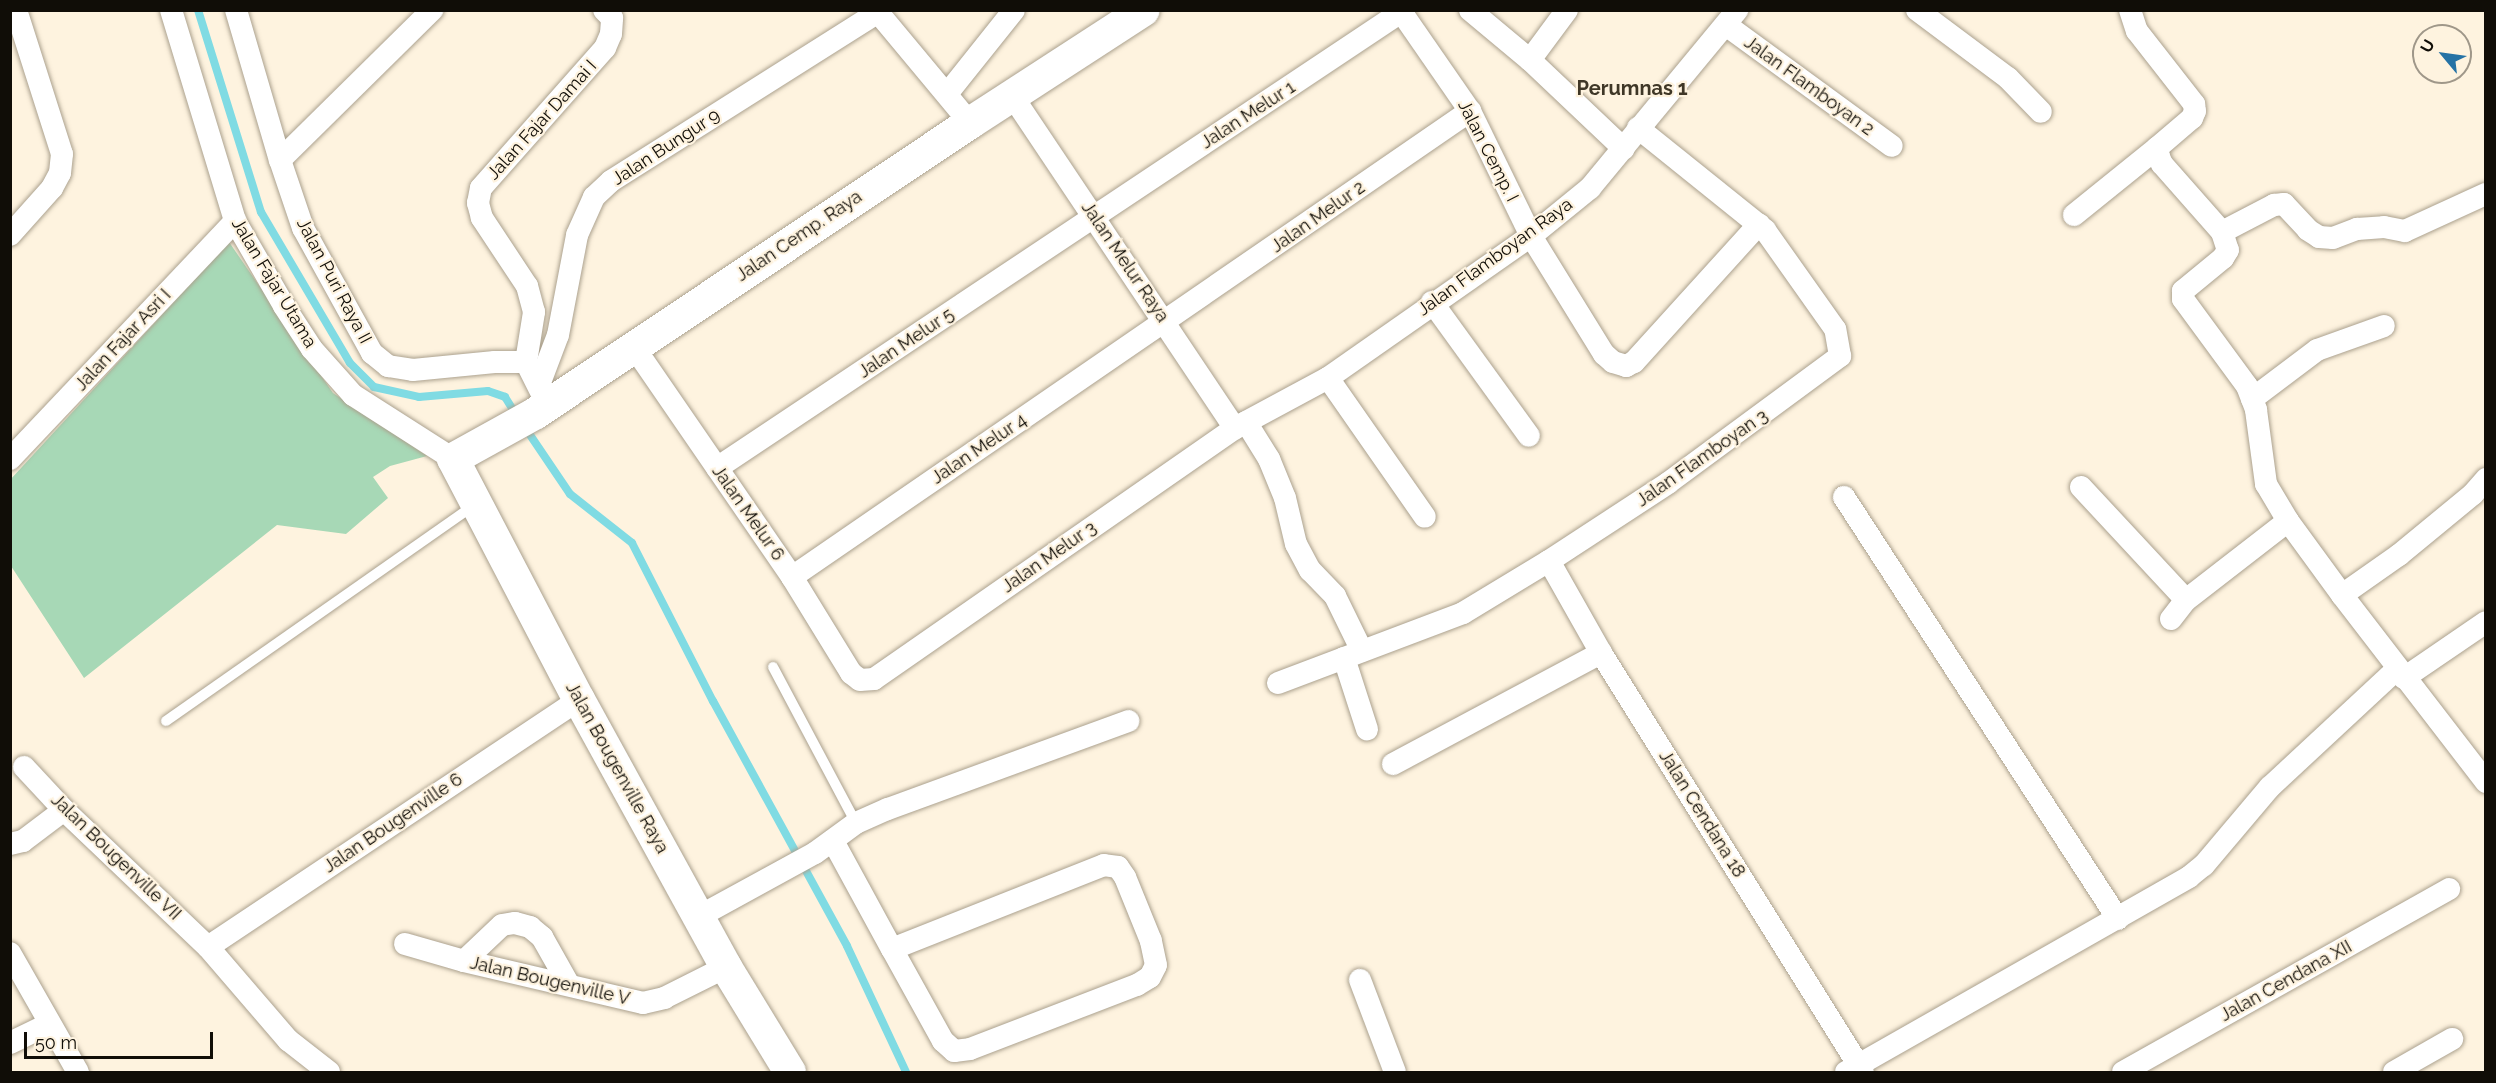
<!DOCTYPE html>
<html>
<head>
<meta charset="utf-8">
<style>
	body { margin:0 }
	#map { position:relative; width:2496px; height:1083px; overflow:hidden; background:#fef3df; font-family:Raleway,sans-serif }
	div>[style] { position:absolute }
	.green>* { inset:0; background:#a7d8b6 }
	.stream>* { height:8px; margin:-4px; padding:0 4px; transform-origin:4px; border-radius:4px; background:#80dbe3 }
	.roads { filter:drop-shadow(0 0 2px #aba18e) drop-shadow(0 0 2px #aba18e) }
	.lane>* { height:10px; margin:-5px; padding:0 5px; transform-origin:5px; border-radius:5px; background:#fff }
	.street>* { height:22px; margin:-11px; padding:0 11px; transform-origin:11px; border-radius:11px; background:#fff }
	.secondary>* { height:32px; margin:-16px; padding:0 16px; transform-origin:16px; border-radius:16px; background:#fff }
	span { translate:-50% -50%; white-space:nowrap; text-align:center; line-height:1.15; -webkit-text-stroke:4.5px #fef3df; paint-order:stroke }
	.street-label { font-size:18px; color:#100d07 }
	.neighbourhood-label { font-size:20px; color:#3f3727; font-weight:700 }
	.frame { position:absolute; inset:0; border:12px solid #100d07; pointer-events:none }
	.north { position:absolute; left:2412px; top:24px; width:60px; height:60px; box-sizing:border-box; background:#fef3df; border:2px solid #9f9789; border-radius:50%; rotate:299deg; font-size:16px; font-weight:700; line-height:24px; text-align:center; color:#100d07 }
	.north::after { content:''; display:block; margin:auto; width:21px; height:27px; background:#2572a5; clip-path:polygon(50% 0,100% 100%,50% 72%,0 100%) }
	.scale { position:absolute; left:24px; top:1032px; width:189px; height:27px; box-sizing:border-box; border:3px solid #100d07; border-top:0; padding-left:8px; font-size:18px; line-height:21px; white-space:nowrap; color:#100d07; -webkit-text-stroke:4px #fef3df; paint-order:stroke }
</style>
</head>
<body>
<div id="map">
	<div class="green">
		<div style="clip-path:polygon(229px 242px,333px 393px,427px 456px,390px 466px,373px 477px,388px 498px,346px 534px,277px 525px,84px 678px,11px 566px,10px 480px)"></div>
	</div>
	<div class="stream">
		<div style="left:198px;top:10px;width:212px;rotate:72.7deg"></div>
		<div style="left:261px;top:212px;width:175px;rotate:59.5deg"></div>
		<div style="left:350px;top:363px;width:34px;rotate:45deg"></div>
		<div style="left:374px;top:387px;width:46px;rotate:12.5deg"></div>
		<div style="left:419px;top:397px;width:69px;rotate:-5deg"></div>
		<div style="left:488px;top:391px;width:18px;rotate:19deg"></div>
		<div style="left:505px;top:397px;width:22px;rotate:58deg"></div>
		<div style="left:524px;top:426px;width:82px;rotate:55.9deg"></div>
		<div style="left:570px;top:494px;width:79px;rotate:38.3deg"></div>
		<div style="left:632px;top:543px;width:178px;rotate:62.9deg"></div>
		<div style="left:713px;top:701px;width:279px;rotate:61.3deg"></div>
		<div style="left:847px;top:946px;width:139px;rotate:64.9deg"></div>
	</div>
	<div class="roads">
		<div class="lane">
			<div style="left:773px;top:667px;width:177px;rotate:62deg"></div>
			<div style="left:166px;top:721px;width:376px;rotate:-35deg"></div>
		</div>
		<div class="street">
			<div style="left:171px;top:10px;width:220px;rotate:73.1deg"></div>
			<div style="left:235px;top:221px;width:98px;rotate:60deg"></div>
			<div style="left:284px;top:306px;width:51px;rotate:56.9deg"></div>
			<div style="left:312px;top:349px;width:62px;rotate:48.3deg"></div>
			<div style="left:353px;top:395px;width:119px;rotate:32.6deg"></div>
			<div style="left:236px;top:10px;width:156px;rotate:73.7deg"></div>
			<div style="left:280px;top:160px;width:72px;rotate:71.3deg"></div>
			<div style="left:303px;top:228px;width:143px;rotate:61.1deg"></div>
			<div style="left:372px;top:353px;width:21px;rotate:39deg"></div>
			<div style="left:388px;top:366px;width:25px;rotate:9deg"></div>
			<div style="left:413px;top:370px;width:82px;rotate:-5.6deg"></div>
			<div style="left:495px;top:362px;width:31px"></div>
			<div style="left:526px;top:362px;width:47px;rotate:63.4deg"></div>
			<div style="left:876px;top:10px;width:147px;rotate:50.2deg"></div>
			<div style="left:1400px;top:10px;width:123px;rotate:55.3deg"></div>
			<div style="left:1470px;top:111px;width:139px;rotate:64deg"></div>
			<div style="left:1531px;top:236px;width:139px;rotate:58.3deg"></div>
			<div style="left:1604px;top:354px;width:12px;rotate:42deg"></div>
			<div style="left:1613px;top:362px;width:14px;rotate:17deg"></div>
			<div style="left:1626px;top:366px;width:9px;rotate:-27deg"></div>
			<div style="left:1634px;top:362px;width:186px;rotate:-47.8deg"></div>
			<div style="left:1470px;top:10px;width:78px;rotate:39.8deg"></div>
			<div style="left:1530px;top:60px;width:129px;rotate:43.4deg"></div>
			<div style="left:1917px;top:10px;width:114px;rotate:36.8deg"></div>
			<div style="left:2008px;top:78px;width:47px;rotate:45.9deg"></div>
			<div style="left:2130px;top:10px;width:22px;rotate:72deg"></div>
			<div style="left:2137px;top:31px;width:93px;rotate:52deg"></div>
			<div style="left:2194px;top:104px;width:7px;rotate:82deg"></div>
			<div style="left:2195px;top:111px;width:8px;rotate:113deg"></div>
			<div style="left:2192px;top:118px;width:46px;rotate:139.4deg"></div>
			<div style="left:2157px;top:148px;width:9px;rotate:77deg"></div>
			<div style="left:2159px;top:157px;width:8px;rotate:67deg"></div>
			<div style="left:2162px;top:164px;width:91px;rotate:48.6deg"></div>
			<div style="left:2222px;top:232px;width:19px;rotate:72deg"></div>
			<div style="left:2228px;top:250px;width:9px;rotate:122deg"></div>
			<div style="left:2223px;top:258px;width:52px;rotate:140.5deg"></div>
			<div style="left:2183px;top:291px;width:8px;rotate:90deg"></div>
			<div style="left:2183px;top:299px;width:108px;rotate:53.7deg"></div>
			<div style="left:2247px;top:386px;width:26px;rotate:69deg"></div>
			<div style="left:2256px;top:410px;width:75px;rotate:82.3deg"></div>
			<div style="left:2266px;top:484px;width:43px;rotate:59.3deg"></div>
			<div style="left:2288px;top:521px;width:92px;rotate:53.9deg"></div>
			<div style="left:2342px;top:595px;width:236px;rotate:52.4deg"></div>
			<div style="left:1726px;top:25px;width:205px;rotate:36.1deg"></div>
			<div style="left:1530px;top:60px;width:62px;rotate:-53.5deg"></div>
			<div style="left:947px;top:94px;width:107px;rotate:-51.4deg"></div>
			<div style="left:1013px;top:97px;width:399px;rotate:56.2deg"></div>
			<div style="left:280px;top:160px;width:214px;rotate:-44.6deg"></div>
			<div style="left:2074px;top:215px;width:107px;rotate:-38.9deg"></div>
			<div style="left:2222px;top:232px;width:59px;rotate:-27.4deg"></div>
			<div style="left:2274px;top:205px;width:10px;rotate:-6deg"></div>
			<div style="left:2284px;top:204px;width:35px;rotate:47deg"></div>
			<div style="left:2308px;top:230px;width:13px;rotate:32deg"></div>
			<div style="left:2319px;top:237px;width:14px;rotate:4deg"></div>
			<div style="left:2333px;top:238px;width:26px;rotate:-21deg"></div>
			<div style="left:2357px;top:229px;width:27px;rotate:-4deg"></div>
			<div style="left:2384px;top:227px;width:21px;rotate:11deg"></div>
			<div style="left:2405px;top:231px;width:89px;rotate:-24.6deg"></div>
			<div style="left:10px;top:235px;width:63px;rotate:-48.2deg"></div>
			<div style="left:52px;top:188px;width:17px;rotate:-62deg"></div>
			<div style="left:60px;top:173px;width:19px;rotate:-84deg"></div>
			<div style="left:62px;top:154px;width:151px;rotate:-107.7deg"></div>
			<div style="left:1432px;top:302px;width:165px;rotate:54.1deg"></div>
			<div style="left:634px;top:347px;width:279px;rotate:55.5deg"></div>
			<div style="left:792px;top:577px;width:113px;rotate:58.4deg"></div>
			<div style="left:851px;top:673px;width:11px;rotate:38deg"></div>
			<div style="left:860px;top:680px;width:14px;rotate:-4deg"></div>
			<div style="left:874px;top:679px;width:440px;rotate:-34.8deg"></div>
			<div style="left:1235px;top:428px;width:106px;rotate:-28.3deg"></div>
			<div style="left:1328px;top:378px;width:248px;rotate:-35deg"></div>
			<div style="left:1531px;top:236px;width:76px;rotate:-39.1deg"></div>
			<div style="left:1590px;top:188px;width:231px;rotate:-50.4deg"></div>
			<div style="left:526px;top:362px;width:51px;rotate:-80.9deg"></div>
			<div style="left:534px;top:312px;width:27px;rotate:-105deg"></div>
			<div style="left:527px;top:286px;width:82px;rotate:-123.5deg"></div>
			<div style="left:482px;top:218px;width:16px;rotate:-105deg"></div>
			<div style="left:478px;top:203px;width:15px;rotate:-79deg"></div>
			<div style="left:481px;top:188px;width:187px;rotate:-48.5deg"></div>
			<div style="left:605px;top:48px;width:15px;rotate:-67deg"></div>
			<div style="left:611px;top:34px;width:16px;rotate:-86deg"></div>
			<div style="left:612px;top:18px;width:11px;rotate:-135deg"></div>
			<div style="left:1328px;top:378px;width:169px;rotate:55.1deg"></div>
			<div style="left:539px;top:385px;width:53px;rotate:-69.2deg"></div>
			<div style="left:558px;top:335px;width:102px;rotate:-79.2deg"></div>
			<div style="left:577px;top:235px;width:42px;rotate:-65.9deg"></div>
			<div style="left:594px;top:197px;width:23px;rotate:-43deg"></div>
			<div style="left:611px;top:181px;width:315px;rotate:-32.3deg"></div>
			<div style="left:2252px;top:399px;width:81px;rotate:-37deg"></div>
			<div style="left:2317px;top:350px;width:71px;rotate:-19.7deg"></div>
			<div style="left:1246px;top:422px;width:44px;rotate:58.1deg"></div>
			<div style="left:1269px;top:459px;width:42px;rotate:67.7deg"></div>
			<div style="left:1285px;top:498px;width:47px;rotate:76.6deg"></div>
			<div style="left:1296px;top:544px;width:30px;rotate:62deg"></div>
			<div style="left:1310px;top:570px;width:36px;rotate:46deg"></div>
			<div style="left:1335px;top:596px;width:61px;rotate:63.9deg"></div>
			<div style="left:10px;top:459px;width:328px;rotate:-46.6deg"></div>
			<div style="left:717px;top:468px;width:826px;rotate:-33.69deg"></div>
			<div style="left:2081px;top:487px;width:154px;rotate:47.1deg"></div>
			<div style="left:1844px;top:497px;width:503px;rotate:57deg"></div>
			<div style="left:1549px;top:561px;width:106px;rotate:60.5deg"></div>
			<div style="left:1601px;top:653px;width:494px;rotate:58deg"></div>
			<div style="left:792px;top:577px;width:823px;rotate:-34.5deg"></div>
			<div style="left:2342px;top:595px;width:70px;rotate:-35.1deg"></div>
			<div style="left:2399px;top:555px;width:96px;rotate:-39.5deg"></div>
			<div style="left:2473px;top:494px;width:20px;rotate:-49deg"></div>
			<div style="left:2171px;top:619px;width:24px;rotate:-52deg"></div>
			<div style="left:2186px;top:600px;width:129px;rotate:-37.8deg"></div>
			<div style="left:1344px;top:658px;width:75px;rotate:72.1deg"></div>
			<div style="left:2404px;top:678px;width:99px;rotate:-34.3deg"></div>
			<div style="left:1278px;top:683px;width:198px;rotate:-20.7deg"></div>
			<div style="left:1463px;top:613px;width:100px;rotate:-31.2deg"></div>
			<div style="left:1549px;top:561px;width:142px;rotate:-33.2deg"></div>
			<div style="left:1668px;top:483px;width:214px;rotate:-36.4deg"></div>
			<div style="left:1840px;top:356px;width:27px;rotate:-100deg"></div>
			<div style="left:1835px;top:329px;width:121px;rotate:-125.3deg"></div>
			<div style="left:1765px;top:230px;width:163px;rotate:-141.2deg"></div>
			<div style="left:1393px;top:764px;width:236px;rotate:-28.1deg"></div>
			<div style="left:24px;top:767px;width:59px;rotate:47.1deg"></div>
			<div style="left:64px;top:810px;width:199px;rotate:43.6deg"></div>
			<div style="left:208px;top:947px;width:123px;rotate:49.3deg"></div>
			<div style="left:288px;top:1040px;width:52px;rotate:38deg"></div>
			<div style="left:833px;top:841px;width:123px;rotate:61.4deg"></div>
			<div style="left:892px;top:949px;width:105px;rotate:61deg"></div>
			<div style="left:943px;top:1041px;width:15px;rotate:42deg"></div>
			<div style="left:954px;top:1051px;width:16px;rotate:-7deg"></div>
			<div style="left:970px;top:1049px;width:179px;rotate:-21deg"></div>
			<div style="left:1137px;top:985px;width:15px;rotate:-32deg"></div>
			<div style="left:1150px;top:977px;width:13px;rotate:-63deg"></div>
			<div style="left:1156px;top:965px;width:25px;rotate:-102deg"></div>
			<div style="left:1151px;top:941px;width:69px;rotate:-112.1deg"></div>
			<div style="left:1125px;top:877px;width:12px;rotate:-125deg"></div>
			<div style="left:1118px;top:867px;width:14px;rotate:-172deg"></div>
			<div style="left:1104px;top:865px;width:228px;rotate:158.4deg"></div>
			<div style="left:10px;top:844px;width:13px;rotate:-13deg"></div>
			<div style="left:23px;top:841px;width:51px;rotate:-37.1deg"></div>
			<div style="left:698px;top:917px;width:133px;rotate:-28.7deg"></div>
			<div style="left:815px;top:853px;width:51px;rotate:-36.2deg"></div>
			<div style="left:856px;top:823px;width:35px;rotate:-24deg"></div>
			<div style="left:888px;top:809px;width:256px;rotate:-20.1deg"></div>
			<div style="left:405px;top:944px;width:61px;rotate:16.1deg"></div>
			<div style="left:464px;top:961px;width:184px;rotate:13.2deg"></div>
			<div style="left:643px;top:1003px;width:22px;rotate:-13deg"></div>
			<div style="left:664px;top:998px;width:69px;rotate:-26.6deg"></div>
			<div style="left:208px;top:947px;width:446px;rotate:-33.7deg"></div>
			<div style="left:10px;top:953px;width:137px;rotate:60.3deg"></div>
			<div style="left:464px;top:961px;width:52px;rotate:-43.5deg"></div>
			<div style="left:502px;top:925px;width:13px;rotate:-9deg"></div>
			<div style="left:515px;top:923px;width:16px;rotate:15deg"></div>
			<div style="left:530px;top:927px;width:16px;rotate:40deg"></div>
			<div style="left:542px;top:937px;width:55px;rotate:60.6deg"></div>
			<div style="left:1360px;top:980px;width:98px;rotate:69.2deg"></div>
			<div style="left:10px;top:1043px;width:43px;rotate:-26deg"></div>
			<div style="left:1846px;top:1072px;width:395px;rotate:-29.6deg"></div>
			<div style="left:2189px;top:877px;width:19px;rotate:-39deg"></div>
			<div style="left:2204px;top:865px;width:102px;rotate:-49.8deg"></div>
			<div style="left:2270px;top:787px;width:173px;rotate:-42.9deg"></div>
			<div style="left:2123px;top:1072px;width:374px;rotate:-29.3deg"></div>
			<div style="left:2394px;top:1072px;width:67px;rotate:-29.6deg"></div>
		</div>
		<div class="secondary">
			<div style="left:790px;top:1072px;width:123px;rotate:-121.4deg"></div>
			<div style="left:726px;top:967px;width:305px;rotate:-118.8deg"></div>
			<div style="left:579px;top:700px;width:272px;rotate:-117.6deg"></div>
			<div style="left:453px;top:459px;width:95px;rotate:-29deg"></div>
			<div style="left:536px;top:413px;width:522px;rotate:-33.75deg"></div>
			<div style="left:970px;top:123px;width:207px;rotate:-33deg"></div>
		</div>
	</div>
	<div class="street-label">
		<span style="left:1809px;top:86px;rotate:36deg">Jalan Flamboyan 2</span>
		<span style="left:1248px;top:115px;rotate:-33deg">Jalan Melur 1</span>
		<span style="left:542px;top:120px;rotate:-48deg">Jalan Fajar Damai I</span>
		<span style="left:666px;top:147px;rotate:-33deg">Jalan Bungur 9</span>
		<span style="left:1488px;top:151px;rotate:63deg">Jalan Cemp. I</span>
		<span style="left:1318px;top:217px;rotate:-35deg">Jalan Melur 2</span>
		<span style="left:799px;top:236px;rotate:-34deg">Jalan Cemp. Raya</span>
		<span style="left:1495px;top:257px;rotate:-36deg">Jalan Flamboyan Raya</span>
		<span style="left:1125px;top:262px;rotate:56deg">Jalan Melur Raya</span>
		<span style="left:334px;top:281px;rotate:62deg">Jalan Puri Raya II</span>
		<span style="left:274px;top:283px;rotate:59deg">Jalan Fajar Utama</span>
		<span style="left:123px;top:340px;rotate:-47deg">Jalan Fajar Asri I</span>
		<span style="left:906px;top:343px;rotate:-34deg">Jalan Melur 5</span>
		<span style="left:979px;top:449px;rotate:-34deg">Jalan Melur 4</span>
		<span style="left:1702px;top:458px;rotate:-35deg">Jalan Flamboyan 3</span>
		<span style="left:748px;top:513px;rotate:55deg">Jalan Melur 6</span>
		<span style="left:1049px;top:557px;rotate:-35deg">Jalan Melur 3</span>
		<span style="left:617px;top:768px;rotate:61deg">Jalan Bougenville Raya</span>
		<span style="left:1702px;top:814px;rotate:58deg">Jalan Cendana 18</span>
		<span style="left:393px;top:823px;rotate:-34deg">Jalan Bougenville 6</span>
		<span style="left:116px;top:857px;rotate:44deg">Jalan Bougenville VII</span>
		<span style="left:550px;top:981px;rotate:13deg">Jalan Bougenville V</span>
		<span style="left:2286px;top:981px;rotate:-29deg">Jalan Cendana XII</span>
	</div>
	<div class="neighbourhood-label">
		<span style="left:1632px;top:88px">Perumnas 1</span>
	</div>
	<div class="frame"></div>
	<div class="north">U</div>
	<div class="scale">50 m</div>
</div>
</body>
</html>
